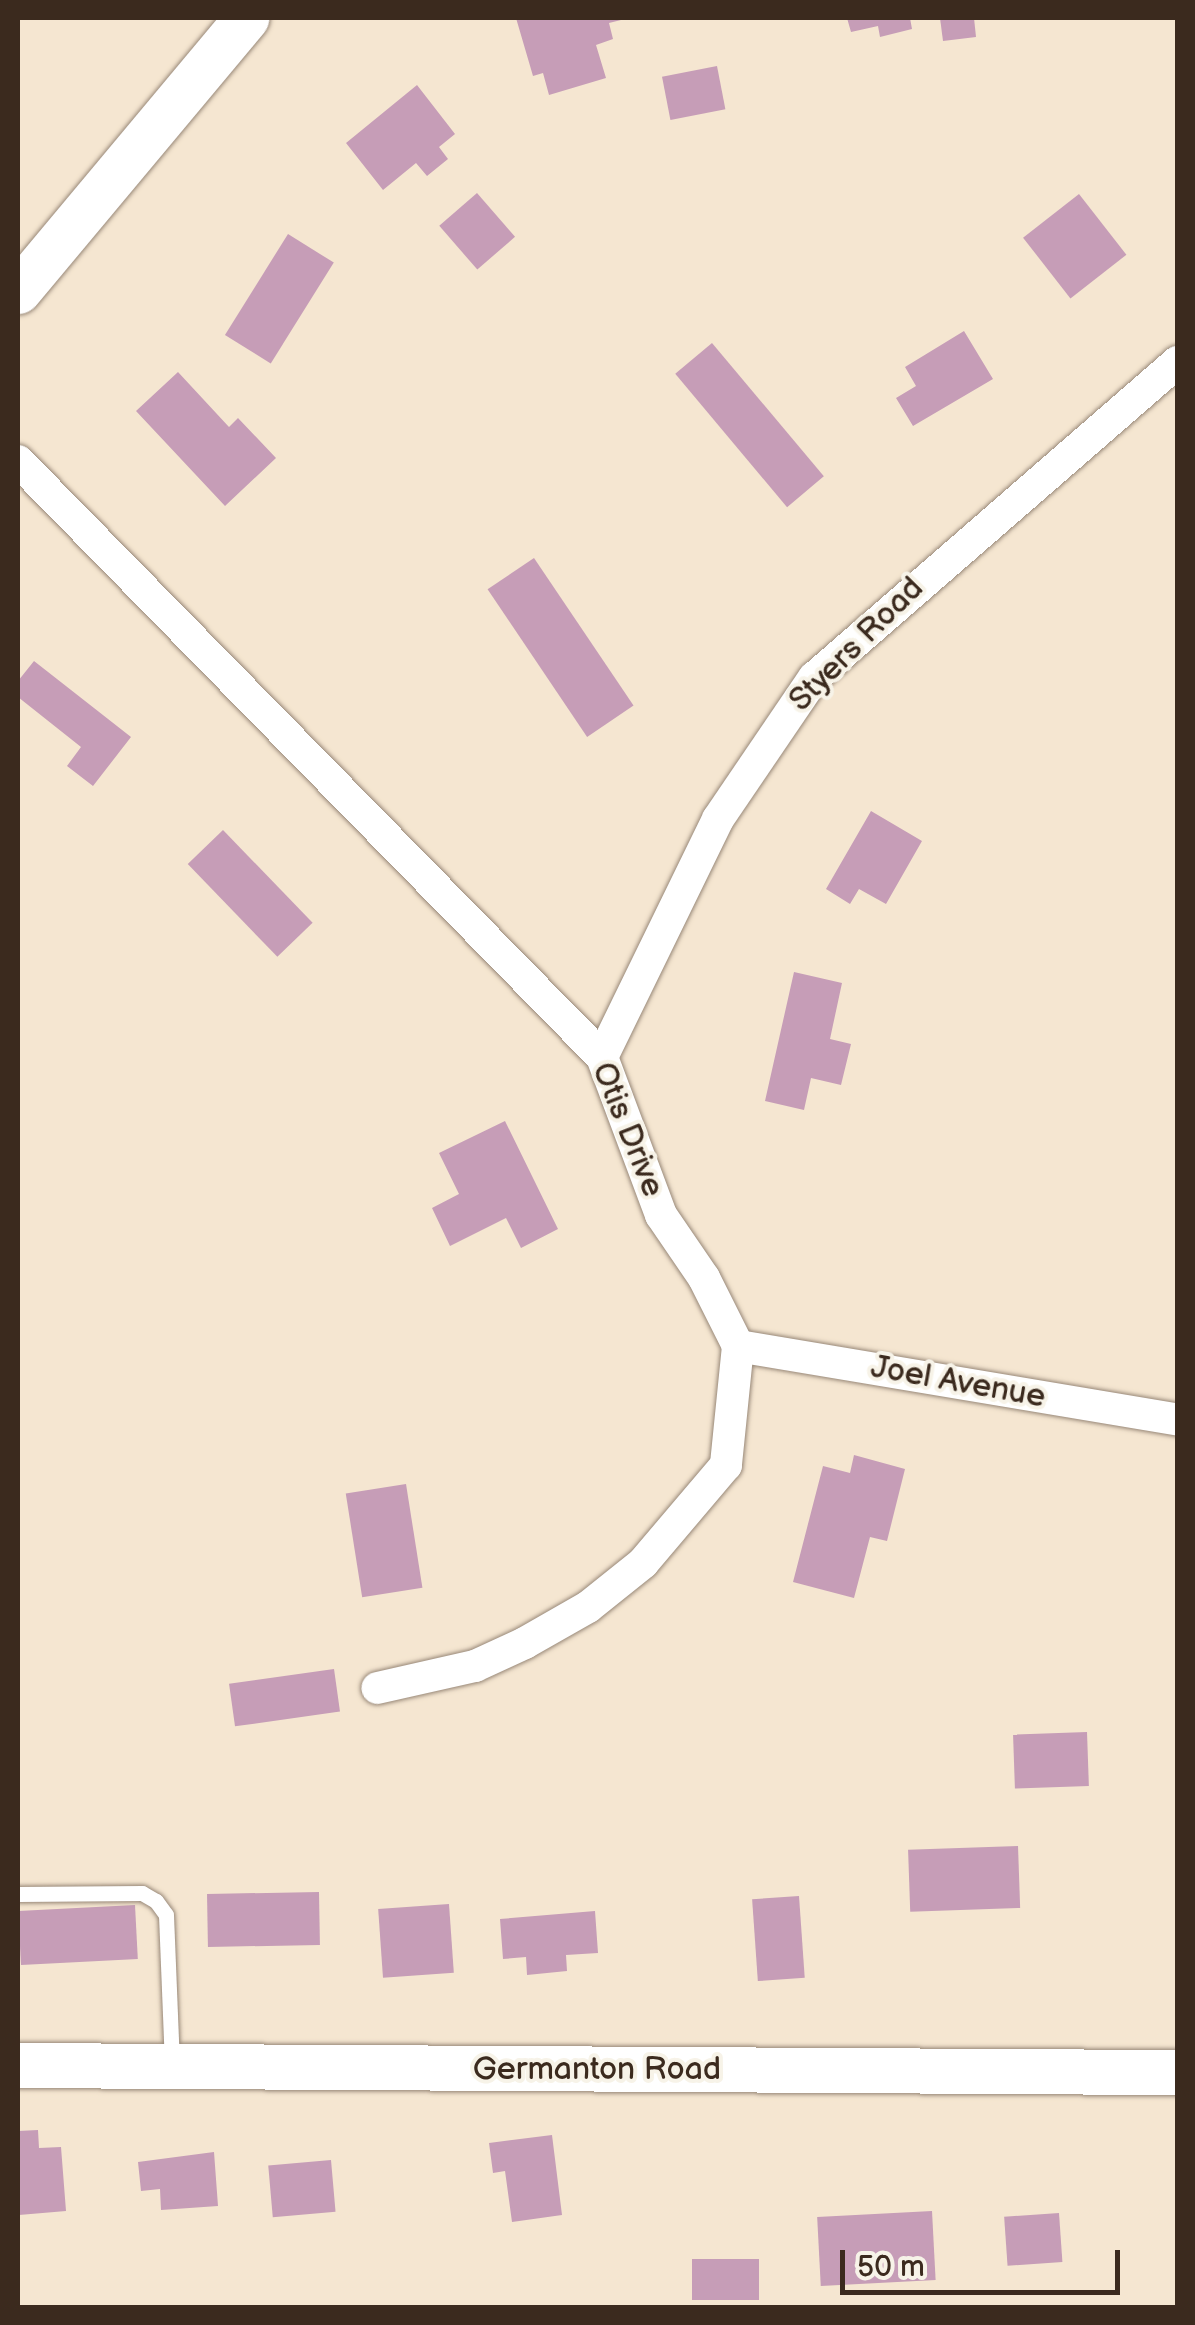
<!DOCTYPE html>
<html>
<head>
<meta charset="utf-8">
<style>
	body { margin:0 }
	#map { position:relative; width:1195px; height:2325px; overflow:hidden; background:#f5e6d1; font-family:"Balsamiq Sans",sans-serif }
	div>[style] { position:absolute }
	.building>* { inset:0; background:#c69db7; transform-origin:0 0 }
	.roads { filter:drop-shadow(0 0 2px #988878) drop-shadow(0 0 2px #988878) }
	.lane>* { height:15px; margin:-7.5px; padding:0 7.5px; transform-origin:7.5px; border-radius:7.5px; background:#fff }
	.street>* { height:32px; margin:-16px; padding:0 16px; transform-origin:16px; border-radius:16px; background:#fff }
	.secondary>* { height:45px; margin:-22.5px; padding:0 22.5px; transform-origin:22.5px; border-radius:22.5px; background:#fff }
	span { translate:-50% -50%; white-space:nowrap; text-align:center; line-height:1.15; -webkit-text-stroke:8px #f7f3e8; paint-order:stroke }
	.street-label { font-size:32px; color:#3b2a1e }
	.frame { position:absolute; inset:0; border:20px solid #3b2a1e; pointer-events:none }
	.scale { position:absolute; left:840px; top:2250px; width:280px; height:45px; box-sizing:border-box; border:5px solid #3b2a1e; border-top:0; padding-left:12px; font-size:30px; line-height:35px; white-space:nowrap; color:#3b2a1e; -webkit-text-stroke:8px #f7f3e8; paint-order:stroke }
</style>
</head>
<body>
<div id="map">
	<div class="building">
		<div style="clip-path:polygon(516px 18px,625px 18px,625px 19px,609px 23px,613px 39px,596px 45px,606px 78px,549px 95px,543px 73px,533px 76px)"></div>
		<div style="clip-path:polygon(847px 18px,910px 18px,912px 29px,880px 37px,878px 26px,851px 32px)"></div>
		<div style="clip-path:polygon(940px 18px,974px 18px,976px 37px,943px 41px)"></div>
		<div style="left:717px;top:66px;width:44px;height:56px;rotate:79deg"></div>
		<div style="clip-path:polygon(417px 85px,455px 134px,439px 147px,448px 159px,427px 176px,416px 163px,383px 190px,346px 143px)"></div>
		<div style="left:477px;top:193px;width:58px;height:50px;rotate:49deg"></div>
		<div style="left:1079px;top:194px;width:77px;height:71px;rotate:52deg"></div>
		<div style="left:288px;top:234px;width:54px;height:119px;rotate:32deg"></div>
		<div style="clip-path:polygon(964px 331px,993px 379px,913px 426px,896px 398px,916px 386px,905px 367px)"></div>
		<div style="left:712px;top:343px;width:174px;height:48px;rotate:50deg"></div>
		<div style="clip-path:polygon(178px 372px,229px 427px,238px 418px,276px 458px,225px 506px,136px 411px)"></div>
		<div style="left:534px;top:558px;width:178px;height:56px;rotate:56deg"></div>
		<div style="clip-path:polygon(34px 661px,131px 737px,93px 786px,67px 766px,81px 747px,18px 697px,18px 681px)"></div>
		<div style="clip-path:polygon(871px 811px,922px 841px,886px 904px,859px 889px,850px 904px,826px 889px)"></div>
		<div style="left:223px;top:830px;width:129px;height:49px;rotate:46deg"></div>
		<div style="clip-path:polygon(794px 972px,842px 983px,830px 1039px,851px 1044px,841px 1085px,811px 1078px,804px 1110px,765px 1101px)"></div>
		<div style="clip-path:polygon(505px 1121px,558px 1229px,521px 1248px,506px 1218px,450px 1246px,432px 1208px,459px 1194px,439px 1153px)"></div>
		<div style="clip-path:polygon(854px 1455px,905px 1469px,887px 1541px,870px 1537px,854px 1598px,793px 1582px,823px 1466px,850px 1473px)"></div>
		<div style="left:406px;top:1484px;width:105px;height:61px;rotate:81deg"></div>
		<div style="left:334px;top:1669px;width:43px;height:106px;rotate:82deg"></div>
		<div style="left:1087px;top:1732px;width:54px;height:74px;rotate:88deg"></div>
		<div style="left:1018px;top:1846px;width:62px;height:110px;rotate:88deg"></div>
		<div style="left:319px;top:1892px;width:53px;height:112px;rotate:89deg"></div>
		<div style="left:799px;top:1896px;width:82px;height:47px;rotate:86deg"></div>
		<div style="left:449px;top:1904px;width:69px;height:71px;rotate:86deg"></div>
		<div style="left:135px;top:1905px;width:54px;height:117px;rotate:87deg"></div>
		<div style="clip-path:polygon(595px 1911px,598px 1953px,566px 1955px,567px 1971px,527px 1975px,526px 1957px,503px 1959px,500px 1919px)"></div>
		<div style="clip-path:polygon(38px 2130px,39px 2148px,61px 2147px,66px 2211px,19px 2215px,18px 2131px)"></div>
		<div style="clip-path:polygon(552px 2135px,562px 2215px,512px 2222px,505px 2171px,493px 2173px,489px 2143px)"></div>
		<div style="clip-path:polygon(214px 2152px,218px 2206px,161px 2210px,160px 2189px,141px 2191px,138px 2162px)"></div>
		<div style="left:331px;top:2160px;width:52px;height:63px;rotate:85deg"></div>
		<div style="left:932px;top:2211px;width:69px;height:115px;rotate:87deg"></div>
		<div style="left:1059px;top:2213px;width:49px;height:55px;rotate:86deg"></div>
		<div style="left:692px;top:2259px;width:67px;height:41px"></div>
	</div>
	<div class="roads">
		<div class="lane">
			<div style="left:18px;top:1894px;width:124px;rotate:-0.5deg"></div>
			<div style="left:142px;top:1893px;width:16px;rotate:30deg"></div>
			<div style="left:156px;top:1901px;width:17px;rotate:54deg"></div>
			<div style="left:166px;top:1915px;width:148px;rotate:87.7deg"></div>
		</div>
		<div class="street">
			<div style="left:18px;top:461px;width:834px;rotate:45.58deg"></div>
			<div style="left:602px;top:1057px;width:169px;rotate:69.5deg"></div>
			<div style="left:661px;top:1215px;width:76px;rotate:55.7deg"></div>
			<div style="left:704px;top:1278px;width:76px;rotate:63.4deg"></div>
			<div style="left:738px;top:1346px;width:120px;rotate:95.8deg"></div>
			<div style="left:726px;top:1465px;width:128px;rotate:130.3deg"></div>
			<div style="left:643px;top:1563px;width:70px;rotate:141.3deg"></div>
			<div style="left:588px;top:1607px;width:73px;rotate:150.3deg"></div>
			<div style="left:525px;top:1643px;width:55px;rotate:155.3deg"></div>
			<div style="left:475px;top:1666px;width:100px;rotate:167.3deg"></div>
			<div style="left:602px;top:1057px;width:265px;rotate:-64deg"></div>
			<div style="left:718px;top:819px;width:171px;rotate:-55.8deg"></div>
			<div style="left:814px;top:678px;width:482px;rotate:-41deg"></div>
			<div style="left:738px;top:1346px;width:446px;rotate:9.5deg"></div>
		</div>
		<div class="secondary">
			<div style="left:18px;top:291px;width:356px;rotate:-50.1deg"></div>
			<div style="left:18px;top:2065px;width:1160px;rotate:0.35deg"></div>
		</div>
	</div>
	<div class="street-label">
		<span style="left:857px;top:645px;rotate:-45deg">Styers Road</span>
		<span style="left:627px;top:1130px;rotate:68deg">Otis Drive</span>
		<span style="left:958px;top:1383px;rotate:10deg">Joel Avenue</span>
		<span style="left:597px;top:2070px">Germanton Road</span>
	</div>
	<div class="frame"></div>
	<div class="scale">50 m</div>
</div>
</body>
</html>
